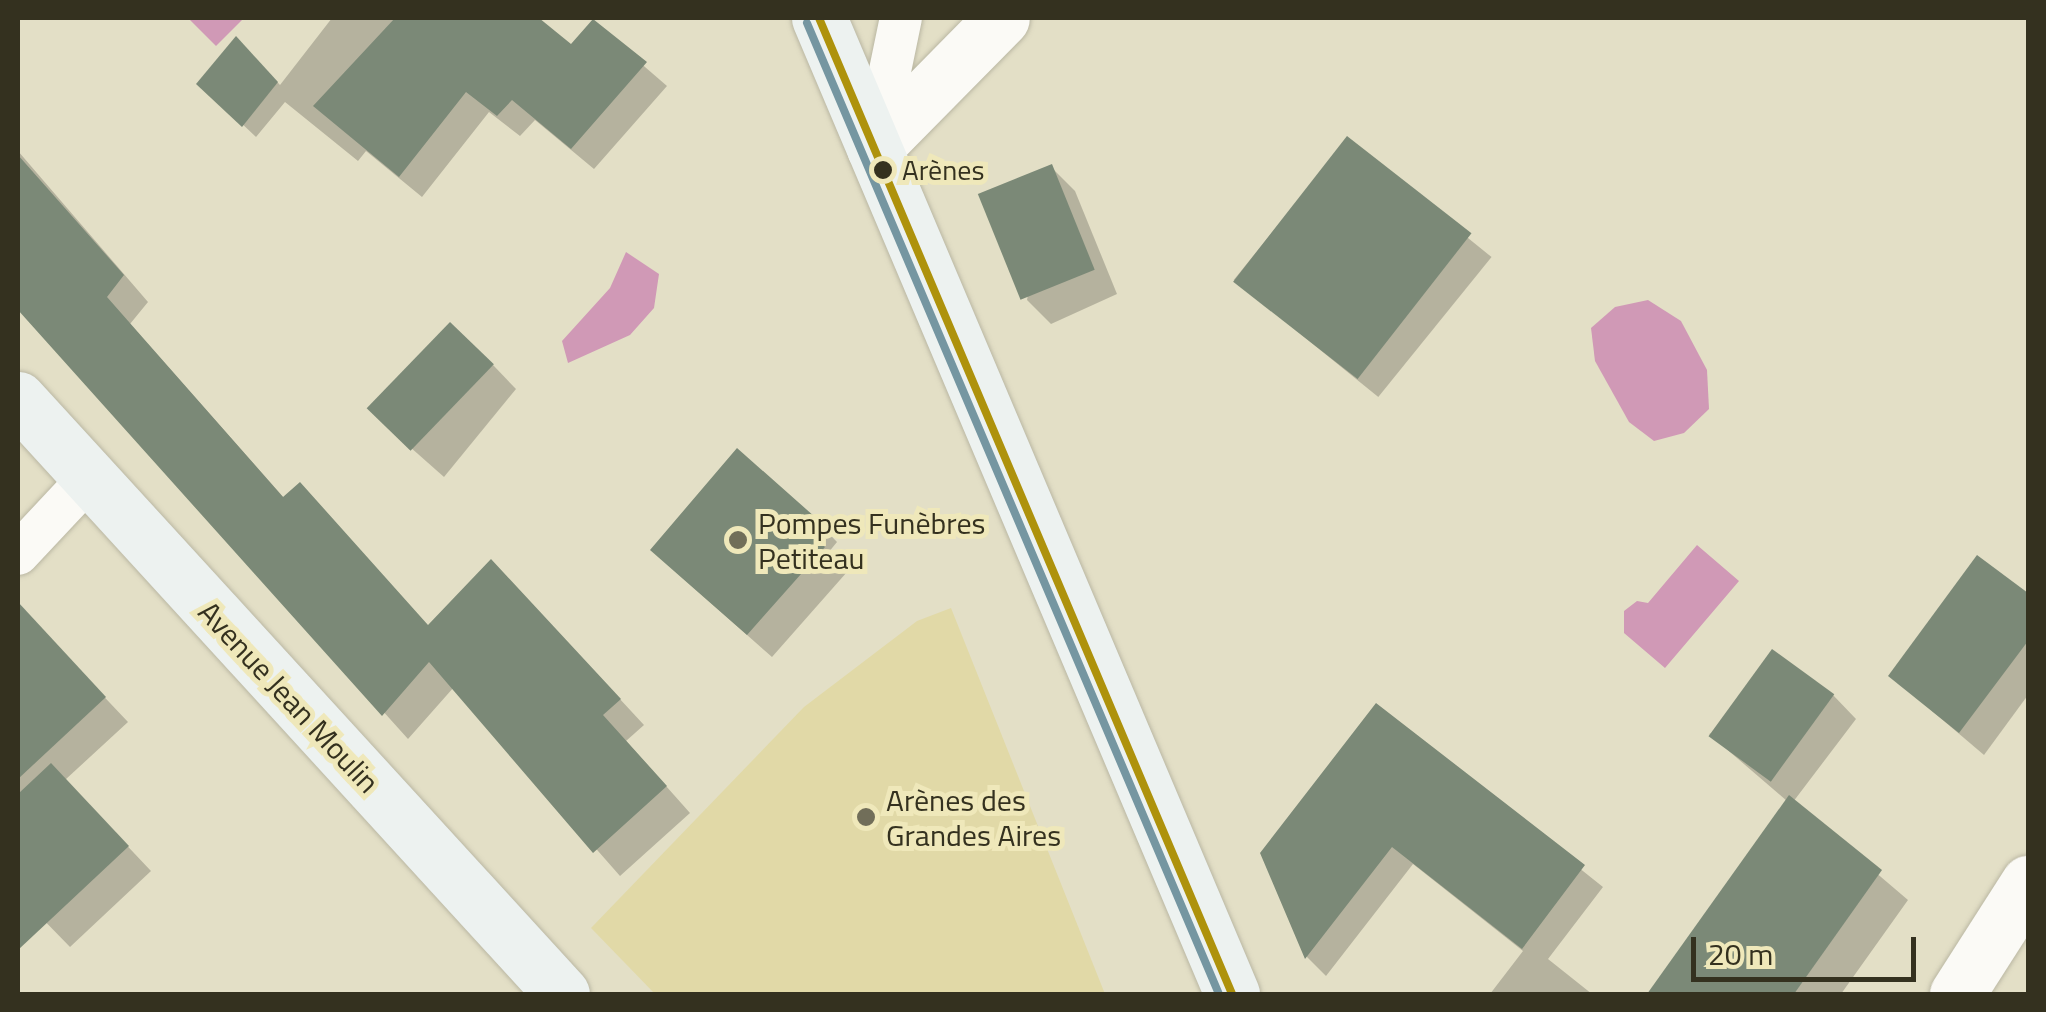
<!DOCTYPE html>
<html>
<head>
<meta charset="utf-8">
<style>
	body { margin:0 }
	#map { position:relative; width:2046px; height:1012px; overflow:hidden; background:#e3dfc6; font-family:"Titillium Web",sans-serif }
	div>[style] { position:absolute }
	.green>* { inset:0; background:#e1d9a7 }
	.water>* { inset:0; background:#d099b6 }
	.shadow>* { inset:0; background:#0003; transform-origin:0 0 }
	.building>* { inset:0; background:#7b8977; transform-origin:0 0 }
	.roads { filter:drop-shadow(0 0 2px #bab7a3) drop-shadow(0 0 2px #bab7a3) }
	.lane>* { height:42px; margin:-21px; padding:0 21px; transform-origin:21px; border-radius:21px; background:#fbfaf6 }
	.street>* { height:55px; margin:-27.5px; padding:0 27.5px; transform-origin:27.5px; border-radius:27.5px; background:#fbfaf6 }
	.secondary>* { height:55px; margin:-27.5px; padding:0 27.5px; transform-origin:27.5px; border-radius:27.5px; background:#edf2f0 }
	.bus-1>* { height:8px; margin:-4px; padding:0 4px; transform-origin:4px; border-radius:4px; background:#ae920c }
	.bus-2>* { height:8px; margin:-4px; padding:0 4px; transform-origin:4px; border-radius:4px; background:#7596a1 }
	.dots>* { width:28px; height:28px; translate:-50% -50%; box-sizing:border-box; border:5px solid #efe8ba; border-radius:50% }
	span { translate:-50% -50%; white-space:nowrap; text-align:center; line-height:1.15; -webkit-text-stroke:10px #efe8ba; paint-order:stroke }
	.bus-label { font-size:28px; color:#34311f }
	.left { translate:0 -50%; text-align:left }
	.poi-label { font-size:30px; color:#34311f }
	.street-label { font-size:30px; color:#34311f }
	.frame { position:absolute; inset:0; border:20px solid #34311f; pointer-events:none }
	.scale { position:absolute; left:1691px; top:937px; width:225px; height:45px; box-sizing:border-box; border:5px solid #34311f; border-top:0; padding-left:12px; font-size:30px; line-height:35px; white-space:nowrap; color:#34311f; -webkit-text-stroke:8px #efe8ba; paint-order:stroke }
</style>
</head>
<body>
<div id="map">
	<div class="green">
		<div style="clip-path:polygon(951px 608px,1105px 994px,655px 994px,591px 928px,804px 707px,917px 621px)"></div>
	</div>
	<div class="water">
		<div style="clip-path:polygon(188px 18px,244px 18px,216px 46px)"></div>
		<div style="clip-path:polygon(626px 252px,659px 274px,654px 308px,630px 335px,568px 363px,562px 341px,610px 288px)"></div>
		<div style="clip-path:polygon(1648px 300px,1681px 321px,1707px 370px,1709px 409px,1684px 433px,1654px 441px,1629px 422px,1595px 361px,1591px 328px,1615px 307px)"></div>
		<div style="clip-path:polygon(1697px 545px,1739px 581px,1665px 668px,1624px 633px,1624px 611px,1637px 601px,1648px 603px)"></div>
	</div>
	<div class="shadow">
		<div style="clip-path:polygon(332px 18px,537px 18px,572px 47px,593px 22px,667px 86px,594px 169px,535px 120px,520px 136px,489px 112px,422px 197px,366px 151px,358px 161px,285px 102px,256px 137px,200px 84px,249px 52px,280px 85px)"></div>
		<div style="left:1347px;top:140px;width:186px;height:180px;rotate:39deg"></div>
		<div style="clip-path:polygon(18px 151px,148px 302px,130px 324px,285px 499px,429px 627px,516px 587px,644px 725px,626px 741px,690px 813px,620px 876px,454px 687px,408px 739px,18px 305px)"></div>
		<div style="clip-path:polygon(1051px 167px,1075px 191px,1117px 294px,1051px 324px,1027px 300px)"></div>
		<div style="clip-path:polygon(493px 365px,516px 389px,444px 477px,401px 439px)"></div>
		<div style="clip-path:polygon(814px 518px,837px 542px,828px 553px,847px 572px,772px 657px,677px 573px)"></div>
		<div style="clip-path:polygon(2023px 593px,2028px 599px,2028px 695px,1984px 755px,1891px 676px)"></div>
		<div style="clip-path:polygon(20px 608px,128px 722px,65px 780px,151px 871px,70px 947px,32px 908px,18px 922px)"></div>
		<div style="clip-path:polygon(1833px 695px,1856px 719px,1793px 802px,1908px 900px,1841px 994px,1650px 994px,1787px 801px,1709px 734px)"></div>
		<div style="clip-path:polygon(1376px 706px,1603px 887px,1548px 959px,1592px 994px,1490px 994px,1523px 951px,1413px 864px,1326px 976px,1307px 957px,1263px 854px)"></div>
	</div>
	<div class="building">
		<div style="clip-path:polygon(395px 18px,539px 18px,571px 44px,593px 19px,647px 62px,571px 149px,512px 100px,497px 116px,466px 92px,399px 177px,313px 106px)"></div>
		<div style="clip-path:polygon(236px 36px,278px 82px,242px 127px,196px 84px)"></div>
		<div style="left:1347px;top:136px;width:158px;height:185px;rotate:38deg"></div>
		<div style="clip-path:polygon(18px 155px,124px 275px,107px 297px,283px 497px,300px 482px,428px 625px,491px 559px,621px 699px,603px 715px,667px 786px,593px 853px,429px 662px,382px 716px,18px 310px)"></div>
		<div style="left:1052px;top:164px;width:114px;height:80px;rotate:68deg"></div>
		<div style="left:450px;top:322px;width:61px;height:120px;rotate:44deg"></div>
		<div style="clip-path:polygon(737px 448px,815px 517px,805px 530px,825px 547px,747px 635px,650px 550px)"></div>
		<div style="clip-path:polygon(1977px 555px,2028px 593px,2028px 641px,1959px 733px,1888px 676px)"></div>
		<div style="clip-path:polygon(18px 602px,106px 697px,18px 779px)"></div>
		<div style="left:1772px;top:649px;width:77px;height:108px;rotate:36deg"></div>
		<div style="clip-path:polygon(1376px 703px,1585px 865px,1522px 949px,1392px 847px,1305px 959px,1260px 853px)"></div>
		<div style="clip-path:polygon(51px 763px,129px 846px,18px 950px,18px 794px)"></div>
		<div style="clip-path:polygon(1789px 795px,1882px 870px,1794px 994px,1647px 994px)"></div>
	</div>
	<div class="roads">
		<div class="lane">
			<div style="left:874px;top:148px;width:133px;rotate:-78.3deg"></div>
			<div style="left:18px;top:554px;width:104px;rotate:-46.9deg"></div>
		</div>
		<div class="street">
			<div style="left:874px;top:148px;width:182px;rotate:-45.4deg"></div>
			<div style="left:1957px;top:994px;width:132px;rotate:-57.4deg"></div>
		</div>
		<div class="secondary">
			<div style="left:819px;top:18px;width:1060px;rotate:67.06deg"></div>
			<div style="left:18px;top:399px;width:806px;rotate:47.56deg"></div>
		</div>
	</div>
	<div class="bus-1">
		<div style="left:819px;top:18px;width:1060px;rotate:67.06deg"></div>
	</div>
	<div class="bus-2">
		<div style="left:807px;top:23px;width:1055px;rotate:67.01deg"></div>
	</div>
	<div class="dots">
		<div style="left:883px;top:170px;background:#34311f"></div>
		<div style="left:738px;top:540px;background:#716e59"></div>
		<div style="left:866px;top:817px;background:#716e59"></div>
	</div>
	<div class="bus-label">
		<span class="left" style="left:902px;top:170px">Arènes</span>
	</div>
	<div class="poi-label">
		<span class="left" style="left:758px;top:540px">Pompes Funèbres<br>Petiteau</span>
		<span class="left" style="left:886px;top:817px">Arènes des<br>Grandes Aires</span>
	</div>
	<div class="street-label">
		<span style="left:289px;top:697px;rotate:47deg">Avenue Jean Moulin</span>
	</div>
	<div class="frame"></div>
	<div class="scale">20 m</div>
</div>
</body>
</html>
